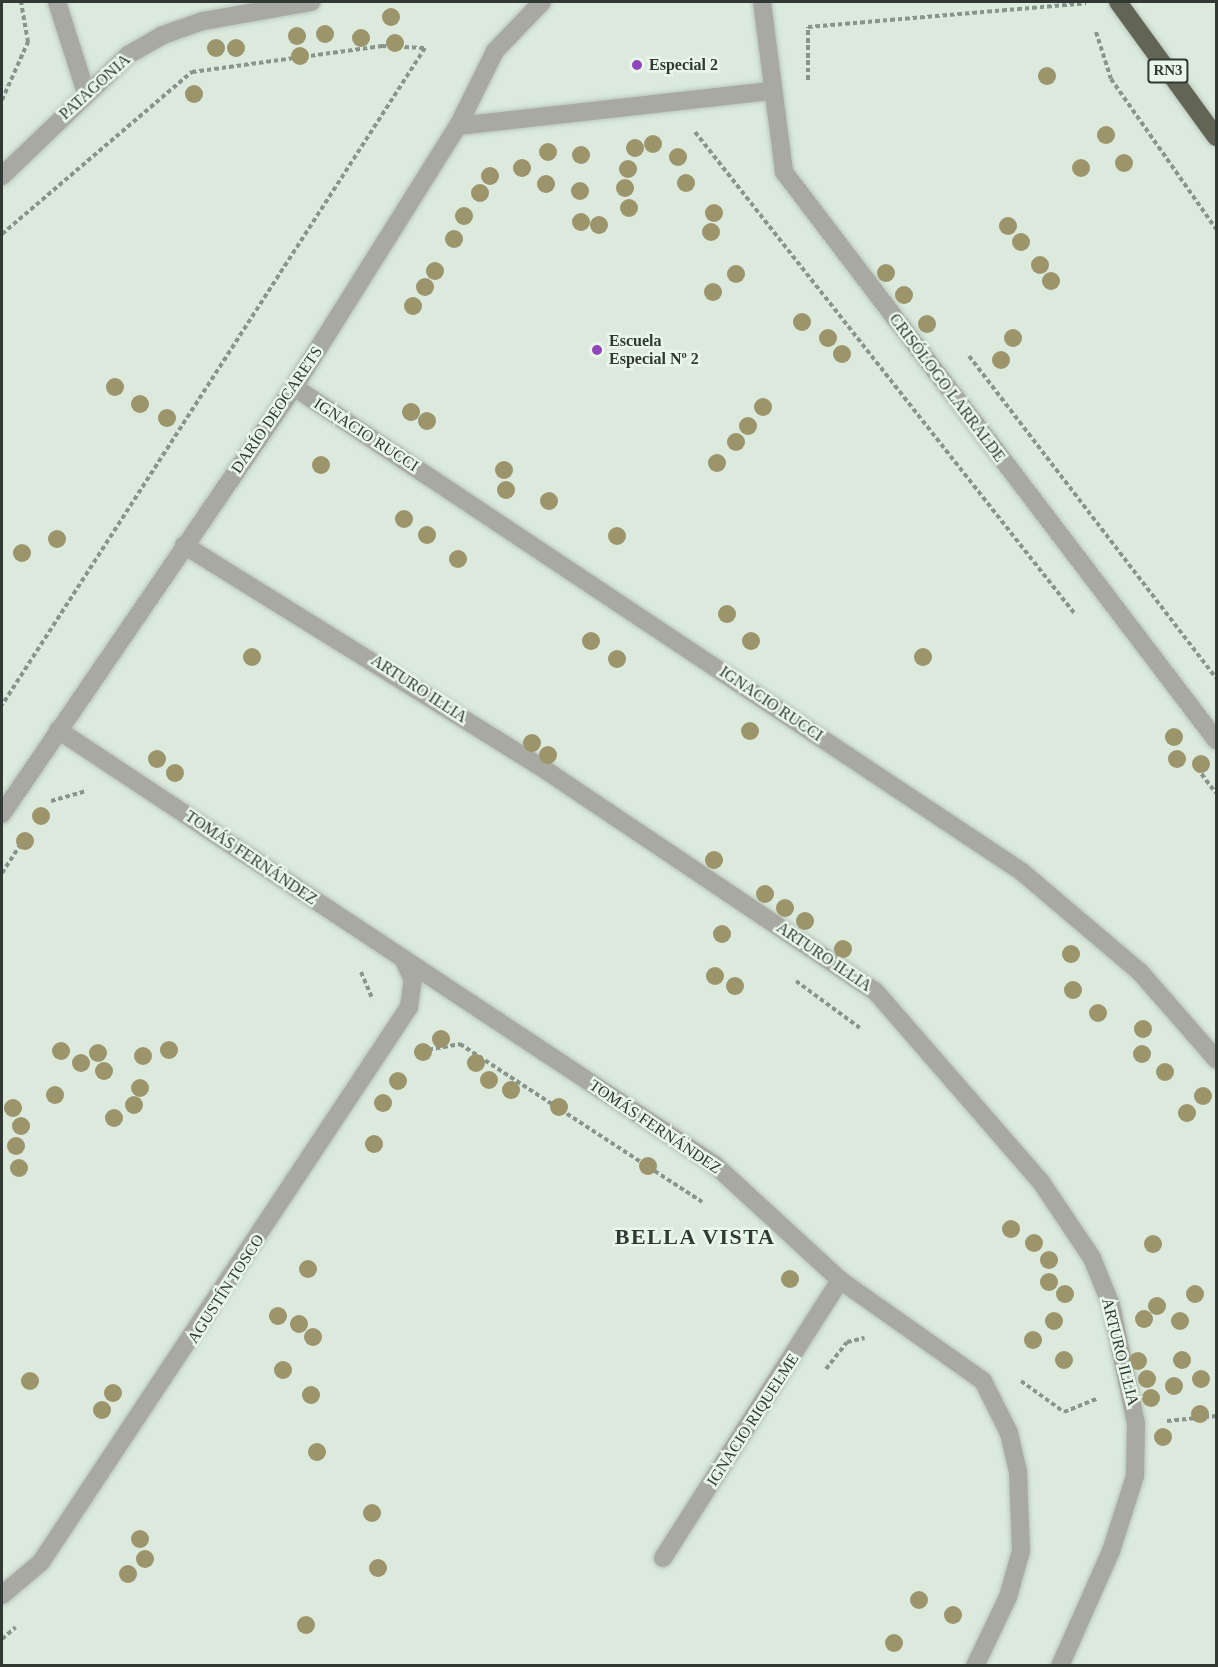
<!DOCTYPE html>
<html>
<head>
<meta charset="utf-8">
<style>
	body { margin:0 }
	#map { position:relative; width:1218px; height:1667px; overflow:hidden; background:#dbeadd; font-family:Georgia,serif }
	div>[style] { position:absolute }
	.path>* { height:4px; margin-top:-2px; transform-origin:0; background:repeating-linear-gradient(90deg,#89948b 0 4.5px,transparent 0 7.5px) }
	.roads { filter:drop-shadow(0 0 2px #b9c6bb) drop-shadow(0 0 2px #b9c6bb) }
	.minor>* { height:18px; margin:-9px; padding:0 9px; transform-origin:9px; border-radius:9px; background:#a8a9a2 }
	.highway>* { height:18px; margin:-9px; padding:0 9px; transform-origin:9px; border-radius:9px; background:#626556 }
	.trees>* { width:18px; height:18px; margin:-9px; border-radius:50%; background:#9c946a }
	.dots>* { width:16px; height:16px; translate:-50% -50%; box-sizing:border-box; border:3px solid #e9f7ea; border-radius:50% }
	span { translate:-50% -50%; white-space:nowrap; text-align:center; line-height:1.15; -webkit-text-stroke:5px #e9f7ea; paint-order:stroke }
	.shield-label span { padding:2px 4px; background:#e9f7ea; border:2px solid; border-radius:4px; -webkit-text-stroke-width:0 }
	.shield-label { font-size:15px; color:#323833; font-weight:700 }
	.poi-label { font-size:16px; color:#323833; font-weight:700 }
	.left { translate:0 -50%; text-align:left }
	.street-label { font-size:16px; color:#323833 }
	.district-label { font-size:22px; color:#323833; font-weight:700; letter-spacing:1.5px }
	.frame { position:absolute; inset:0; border:3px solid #323833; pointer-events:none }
</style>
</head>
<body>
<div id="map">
	<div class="path">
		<div style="left:1096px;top:32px;width:49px;rotate:72.3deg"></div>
		<div style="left:1111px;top:79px;width:183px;rotate:55deg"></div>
		<div style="left:808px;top:80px;width:53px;rotate:-90deg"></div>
		<div style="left:808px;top:27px;width:279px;rotate:-4.9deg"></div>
		<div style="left:2px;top:100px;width:64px;rotate:-65.9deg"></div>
		<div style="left:28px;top:42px;width:41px;rotate:-99.9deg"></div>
		<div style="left:695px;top:132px;width:614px;rotate:51.75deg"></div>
		<div style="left:2px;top:234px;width:250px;rotate:-40.5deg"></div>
		<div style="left:192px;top:72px;width:192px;rotate:-7.8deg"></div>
		<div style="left:382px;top:46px;width:43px;rotate:2.7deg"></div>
		<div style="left:425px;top:48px;width:781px;rotate:122.77deg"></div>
		<div style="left:969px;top:356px;width:406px;rotate:52.5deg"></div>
		<div style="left:1197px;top:768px;width:31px;rotate:53deg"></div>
		<div style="left:51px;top:801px;width:37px;rotate:-16deg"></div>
		<div style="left:2px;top:873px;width:38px;rotate:-57deg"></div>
		<div style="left:361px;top:972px;width:30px;rotate:67deg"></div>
		<div style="left:796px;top:981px;width:79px;rotate:36.3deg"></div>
		<div style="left:421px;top:1051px;width:40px;rotate:-10deg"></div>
		<div style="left:460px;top:1044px;width:289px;rotate:33.1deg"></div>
		<div style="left:826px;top:1369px;width:34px;rotate:-52deg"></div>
		<div style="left:847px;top:1342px;width:18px;rotate:-13deg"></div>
		<div style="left:1021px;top:1381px;width:53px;rotate:35.8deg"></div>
		<div style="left:1064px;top:1412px;width:35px;rotate:-22deg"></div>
		<div style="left:1167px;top:1421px;width:49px;rotate:-5.8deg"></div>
		<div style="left:2px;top:1639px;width:18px;rotate:-41deg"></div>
	</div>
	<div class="roads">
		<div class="minor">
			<div style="left:57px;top:2px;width:96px;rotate:72.3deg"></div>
			<div style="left:762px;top:2px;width:171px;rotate:82.6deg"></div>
			<div style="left:784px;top:172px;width:714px;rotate:52.74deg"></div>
			<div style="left:458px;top:126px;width:314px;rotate:-6.4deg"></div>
			<div style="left:2px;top:176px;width:175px;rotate:-43.8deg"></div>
			<div style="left:128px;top:55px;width:40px;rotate:-29.7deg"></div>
			<div style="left:163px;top:35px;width:42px;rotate:-19.3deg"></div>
			<div style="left:203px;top:21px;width:110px;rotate:-10deg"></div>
			<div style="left:294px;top:387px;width:875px;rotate:33.67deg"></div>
			<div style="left:1022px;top:872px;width:155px;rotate:40.3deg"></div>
			<div style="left:1140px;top:972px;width:116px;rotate:48.9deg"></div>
			<div style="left:184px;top:545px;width:428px;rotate:31.9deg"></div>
			<div style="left:547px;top:771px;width:395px;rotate:33.9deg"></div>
			<div style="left:875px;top:991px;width:253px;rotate:49deg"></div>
			<div style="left:1041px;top:1182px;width:92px;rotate:56.1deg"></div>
			<div style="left:1092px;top:1258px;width:51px;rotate:68deg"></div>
			<div style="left:1111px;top:1305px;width:122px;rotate:78.1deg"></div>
			<div style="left:1136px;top:1424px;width:52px;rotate:91.1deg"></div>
			<div style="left:1135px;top:1476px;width:79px;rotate:107.7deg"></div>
			<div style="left:1111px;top:1551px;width:126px;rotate:113.9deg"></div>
			<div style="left:58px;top:730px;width:788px;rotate:33.51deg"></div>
			<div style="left:715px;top:1165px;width:170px;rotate:42.6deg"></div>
			<div style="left:840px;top:1280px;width:175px;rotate:35.2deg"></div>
			<div style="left:983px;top:1381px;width:58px;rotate:63.4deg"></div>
			<div style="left:1009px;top:1433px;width:39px;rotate:77deg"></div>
			<div style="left:1018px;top:1471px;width:80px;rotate:87.9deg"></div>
			<div style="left:1021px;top:1551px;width:48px;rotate:105.8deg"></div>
			<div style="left:1008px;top:1597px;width:76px;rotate:115.6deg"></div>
			<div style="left:2px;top:814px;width:517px;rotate:-55.63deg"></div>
			<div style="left:294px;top:387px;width:308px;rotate:-57.9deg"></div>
			<div style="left:458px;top:126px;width:84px;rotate:-63.7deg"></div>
			<div style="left:495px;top:51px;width:68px;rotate:-46.2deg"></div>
			<div style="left:663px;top:1558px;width:330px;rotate:-57.5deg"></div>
			<div style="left:2px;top:1595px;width:51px;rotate:-40.2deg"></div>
			<div style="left:41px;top:1562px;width:666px;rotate:-56.45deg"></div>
			<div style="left:409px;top:1007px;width:27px;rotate:-82deg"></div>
			<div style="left:413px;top:980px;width:19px;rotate:-115deg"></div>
		</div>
		<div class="highway">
			<div style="left:1118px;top:2px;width:167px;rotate:54deg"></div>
		</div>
	</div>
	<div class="trees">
		<div style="left:391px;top:17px"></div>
		<div style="left:325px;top:34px"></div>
		<div style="left:297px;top:36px"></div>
		<div style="left:361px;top:38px"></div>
		<div style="left:395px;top:43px"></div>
		<div style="left:216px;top:48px"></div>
		<div style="left:236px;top:48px"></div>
		<div style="left:300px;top:56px"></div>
		<div style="left:1047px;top:76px"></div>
		<div style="left:194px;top:94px"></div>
		<div style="left:1106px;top:135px"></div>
		<div style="left:653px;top:144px"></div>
		<div style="left:635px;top:148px"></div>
		<div style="left:548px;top:152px"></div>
		<div style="left:581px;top:155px"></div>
		<div style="left:678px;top:157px"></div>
		<div style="left:1124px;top:163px"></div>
		<div style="left:522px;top:168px"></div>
		<div style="left:1081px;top:168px"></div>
		<div style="left:628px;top:169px"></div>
		<div style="left:490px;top:176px"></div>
		<div style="left:686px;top:183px"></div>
		<div style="left:546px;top:184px"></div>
		<div style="left:625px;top:188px"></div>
		<div style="left:580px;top:191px"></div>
		<div style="left:480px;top:193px"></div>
		<div style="left:629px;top:208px"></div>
		<div style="left:714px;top:213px"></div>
		<div style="left:464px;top:216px"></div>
		<div style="left:581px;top:222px"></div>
		<div style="left:599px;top:225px"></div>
		<div style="left:1008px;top:226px"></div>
		<div style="left:711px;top:232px"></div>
		<div style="left:454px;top:239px"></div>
		<div style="left:1021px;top:242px"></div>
		<div style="left:1040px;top:265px"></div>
		<div style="left:435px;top:271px"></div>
		<div style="left:886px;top:273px"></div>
		<div style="left:736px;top:274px"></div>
		<div style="left:1051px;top:281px"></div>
		<div style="left:425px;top:287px"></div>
		<div style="left:713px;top:292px"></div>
		<div style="left:904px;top:295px"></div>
		<div style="left:413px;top:306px"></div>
		<div style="left:802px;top:322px"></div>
		<div style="left:927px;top:324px"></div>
		<div style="left:828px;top:338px"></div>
		<div style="left:1013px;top:338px"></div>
		<div style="left:842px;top:354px"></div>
		<div style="left:1001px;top:360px"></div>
		<div style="left:115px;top:387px"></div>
		<div style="left:140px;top:404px"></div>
		<div style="left:763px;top:407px"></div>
		<div style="left:411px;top:412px"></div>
		<div style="left:167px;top:418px"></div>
		<div style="left:427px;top:421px"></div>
		<div style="left:748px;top:426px"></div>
		<div style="left:736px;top:442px"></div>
		<div style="left:717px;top:463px"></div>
		<div style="left:321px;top:465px"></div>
		<div style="left:504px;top:470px"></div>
		<div style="left:506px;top:490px"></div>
		<div style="left:549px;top:501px"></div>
		<div style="left:404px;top:519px"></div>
		<div style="left:427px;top:535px"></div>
		<div style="left:617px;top:536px"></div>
		<div style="left:57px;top:539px"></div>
		<div style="left:22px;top:553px"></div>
		<div style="left:458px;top:559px"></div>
		<div style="left:727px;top:614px"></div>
		<div style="left:591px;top:641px"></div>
		<div style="left:751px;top:641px"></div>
		<div style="left:252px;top:657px"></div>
		<div style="left:923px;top:657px"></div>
		<div style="left:617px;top:659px"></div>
		<div style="left:750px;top:731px"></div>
		<div style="left:1174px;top:737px"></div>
		<div style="left:532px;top:743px"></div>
		<div style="left:548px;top:755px"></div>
		<div style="left:157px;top:759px"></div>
		<div style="left:1177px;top:759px"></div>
		<div style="left:1201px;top:764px"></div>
		<div style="left:175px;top:773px"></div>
		<div style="left:41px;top:816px"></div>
		<div style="left:25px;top:841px"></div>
		<div style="left:714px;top:860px"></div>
		<div style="left:765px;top:894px"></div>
		<div style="left:785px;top:908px"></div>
		<div style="left:805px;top:921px"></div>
		<div style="left:722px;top:934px"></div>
		<div style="left:843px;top:949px"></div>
		<div style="left:1071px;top:954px"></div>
		<div style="left:715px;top:976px"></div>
		<div style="left:735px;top:986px"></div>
		<div style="left:1073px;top:990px"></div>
		<div style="left:1098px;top:1013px"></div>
		<div style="left:1143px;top:1029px"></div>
		<div style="left:441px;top:1039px"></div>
		<div style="left:169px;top:1050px"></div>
		<div style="left:61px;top:1051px"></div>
		<div style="left:423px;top:1052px"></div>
		<div style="left:98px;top:1053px"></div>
		<div style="left:1142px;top:1054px"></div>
		<div style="left:143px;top:1056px"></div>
		<div style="left:81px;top:1063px"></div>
		<div style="left:476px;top:1063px"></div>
		<div style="left:104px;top:1071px"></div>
		<div style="left:1165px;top:1072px"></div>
		<div style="left:489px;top:1080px"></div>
		<div style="left:398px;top:1081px"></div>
		<div style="left:140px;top:1088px"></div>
		<div style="left:511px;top:1090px"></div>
		<div style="left:55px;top:1095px"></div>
		<div style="left:1203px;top:1096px"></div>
		<div style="left:383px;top:1103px"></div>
		<div style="left:134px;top:1105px"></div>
		<div style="left:559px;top:1107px"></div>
		<div style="left:13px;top:1108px"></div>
		<div style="left:1187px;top:1113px"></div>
		<div style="left:114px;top:1118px"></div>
		<div style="left:21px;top:1126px"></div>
		<div style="left:374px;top:1144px"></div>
		<div style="left:16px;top:1146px"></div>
		<div style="left:648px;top:1166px"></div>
		<div style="left:19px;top:1168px"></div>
		<div style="left:1011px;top:1229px"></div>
		<div style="left:1034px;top:1243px"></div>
		<div style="left:1153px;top:1244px"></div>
		<div style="left:1049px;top:1260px"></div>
		<div style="left:308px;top:1269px"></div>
		<div style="left:790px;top:1279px"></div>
		<div style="left:1049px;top:1282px"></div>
		<div style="left:1065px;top:1294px"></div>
		<div style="left:1195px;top:1294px"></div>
		<div style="left:1157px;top:1306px"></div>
		<div style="left:278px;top:1316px"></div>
		<div style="left:1144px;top:1319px"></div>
		<div style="left:1054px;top:1321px"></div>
		<div style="left:1180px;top:1321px"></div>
		<div style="left:299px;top:1324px"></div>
		<div style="left:313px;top:1337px"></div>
		<div style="left:1033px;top:1340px"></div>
		<div style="left:1064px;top:1360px"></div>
		<div style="left:1182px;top:1360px"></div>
		<div style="left:1138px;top:1361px"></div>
		<div style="left:283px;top:1370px"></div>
		<div style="left:1147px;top:1379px"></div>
		<div style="left:1201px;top:1379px"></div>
		<div style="left:30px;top:1381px"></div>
		<div style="left:1174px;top:1386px"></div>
		<div style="left:113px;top:1393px"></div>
		<div style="left:311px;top:1395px"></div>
		<div style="left:1151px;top:1398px"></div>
		<div style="left:102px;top:1410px"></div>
		<div style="left:1200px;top:1414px"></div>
		<div style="left:1163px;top:1437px"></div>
		<div style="left:317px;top:1452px"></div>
		<div style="left:372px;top:1513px"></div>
		<div style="left:140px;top:1539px"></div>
		<div style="left:145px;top:1559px"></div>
		<div style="left:378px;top:1568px"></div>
		<div style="left:128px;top:1574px"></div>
		<div style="left:919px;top:1600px"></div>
		<div style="left:953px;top:1615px"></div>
		<div style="left:306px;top:1625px"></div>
		<div style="left:894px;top:1643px"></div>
	</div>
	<div class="dots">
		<div style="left:637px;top:65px;background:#9047ba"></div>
		<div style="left:597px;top:350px;background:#9047ba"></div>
	</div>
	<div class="shield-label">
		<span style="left:1168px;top:71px">RN3</span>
	</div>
	<div class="poi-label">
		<span class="left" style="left:649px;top:65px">Especial 2</span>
		<span class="left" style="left:609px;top:350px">Escuela<br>Especial Nº 2</span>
	</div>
	<div class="street-label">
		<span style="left:95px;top:87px;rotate:-42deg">PATAGONIA</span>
		<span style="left:947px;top:388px;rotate:53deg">CRISÓLOGO LARRALDE</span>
		<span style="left:277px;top:410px;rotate:-56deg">DARÍO DEOCARETS</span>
		<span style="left:366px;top:435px;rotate:33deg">IGNACIO RUCCI</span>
		<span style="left:419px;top:689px;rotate:33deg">ARTURO ILLIA</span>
		<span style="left:771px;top:704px;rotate:34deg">IGNACIO RUCCI</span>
		<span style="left:251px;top:858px;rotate:34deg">TOMÁS FERNÁNDEZ</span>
		<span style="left:824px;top:957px;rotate:34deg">ARTURO ILLIA</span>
		<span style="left:655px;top:1127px;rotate:34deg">TOMÁS FERNÁNDEZ</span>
		<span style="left:226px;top:1289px;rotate:-57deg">AGUSTÍN TOSCO</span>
		<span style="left:1120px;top:1352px;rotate:76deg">ARTURO ILLIA</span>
		<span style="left:753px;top:1420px;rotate:-57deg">IGNACIO RIQUELME</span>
	</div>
	<div class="district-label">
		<span style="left:695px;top:1237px">BELLA VISTA</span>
	</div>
	<div class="frame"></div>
</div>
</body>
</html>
